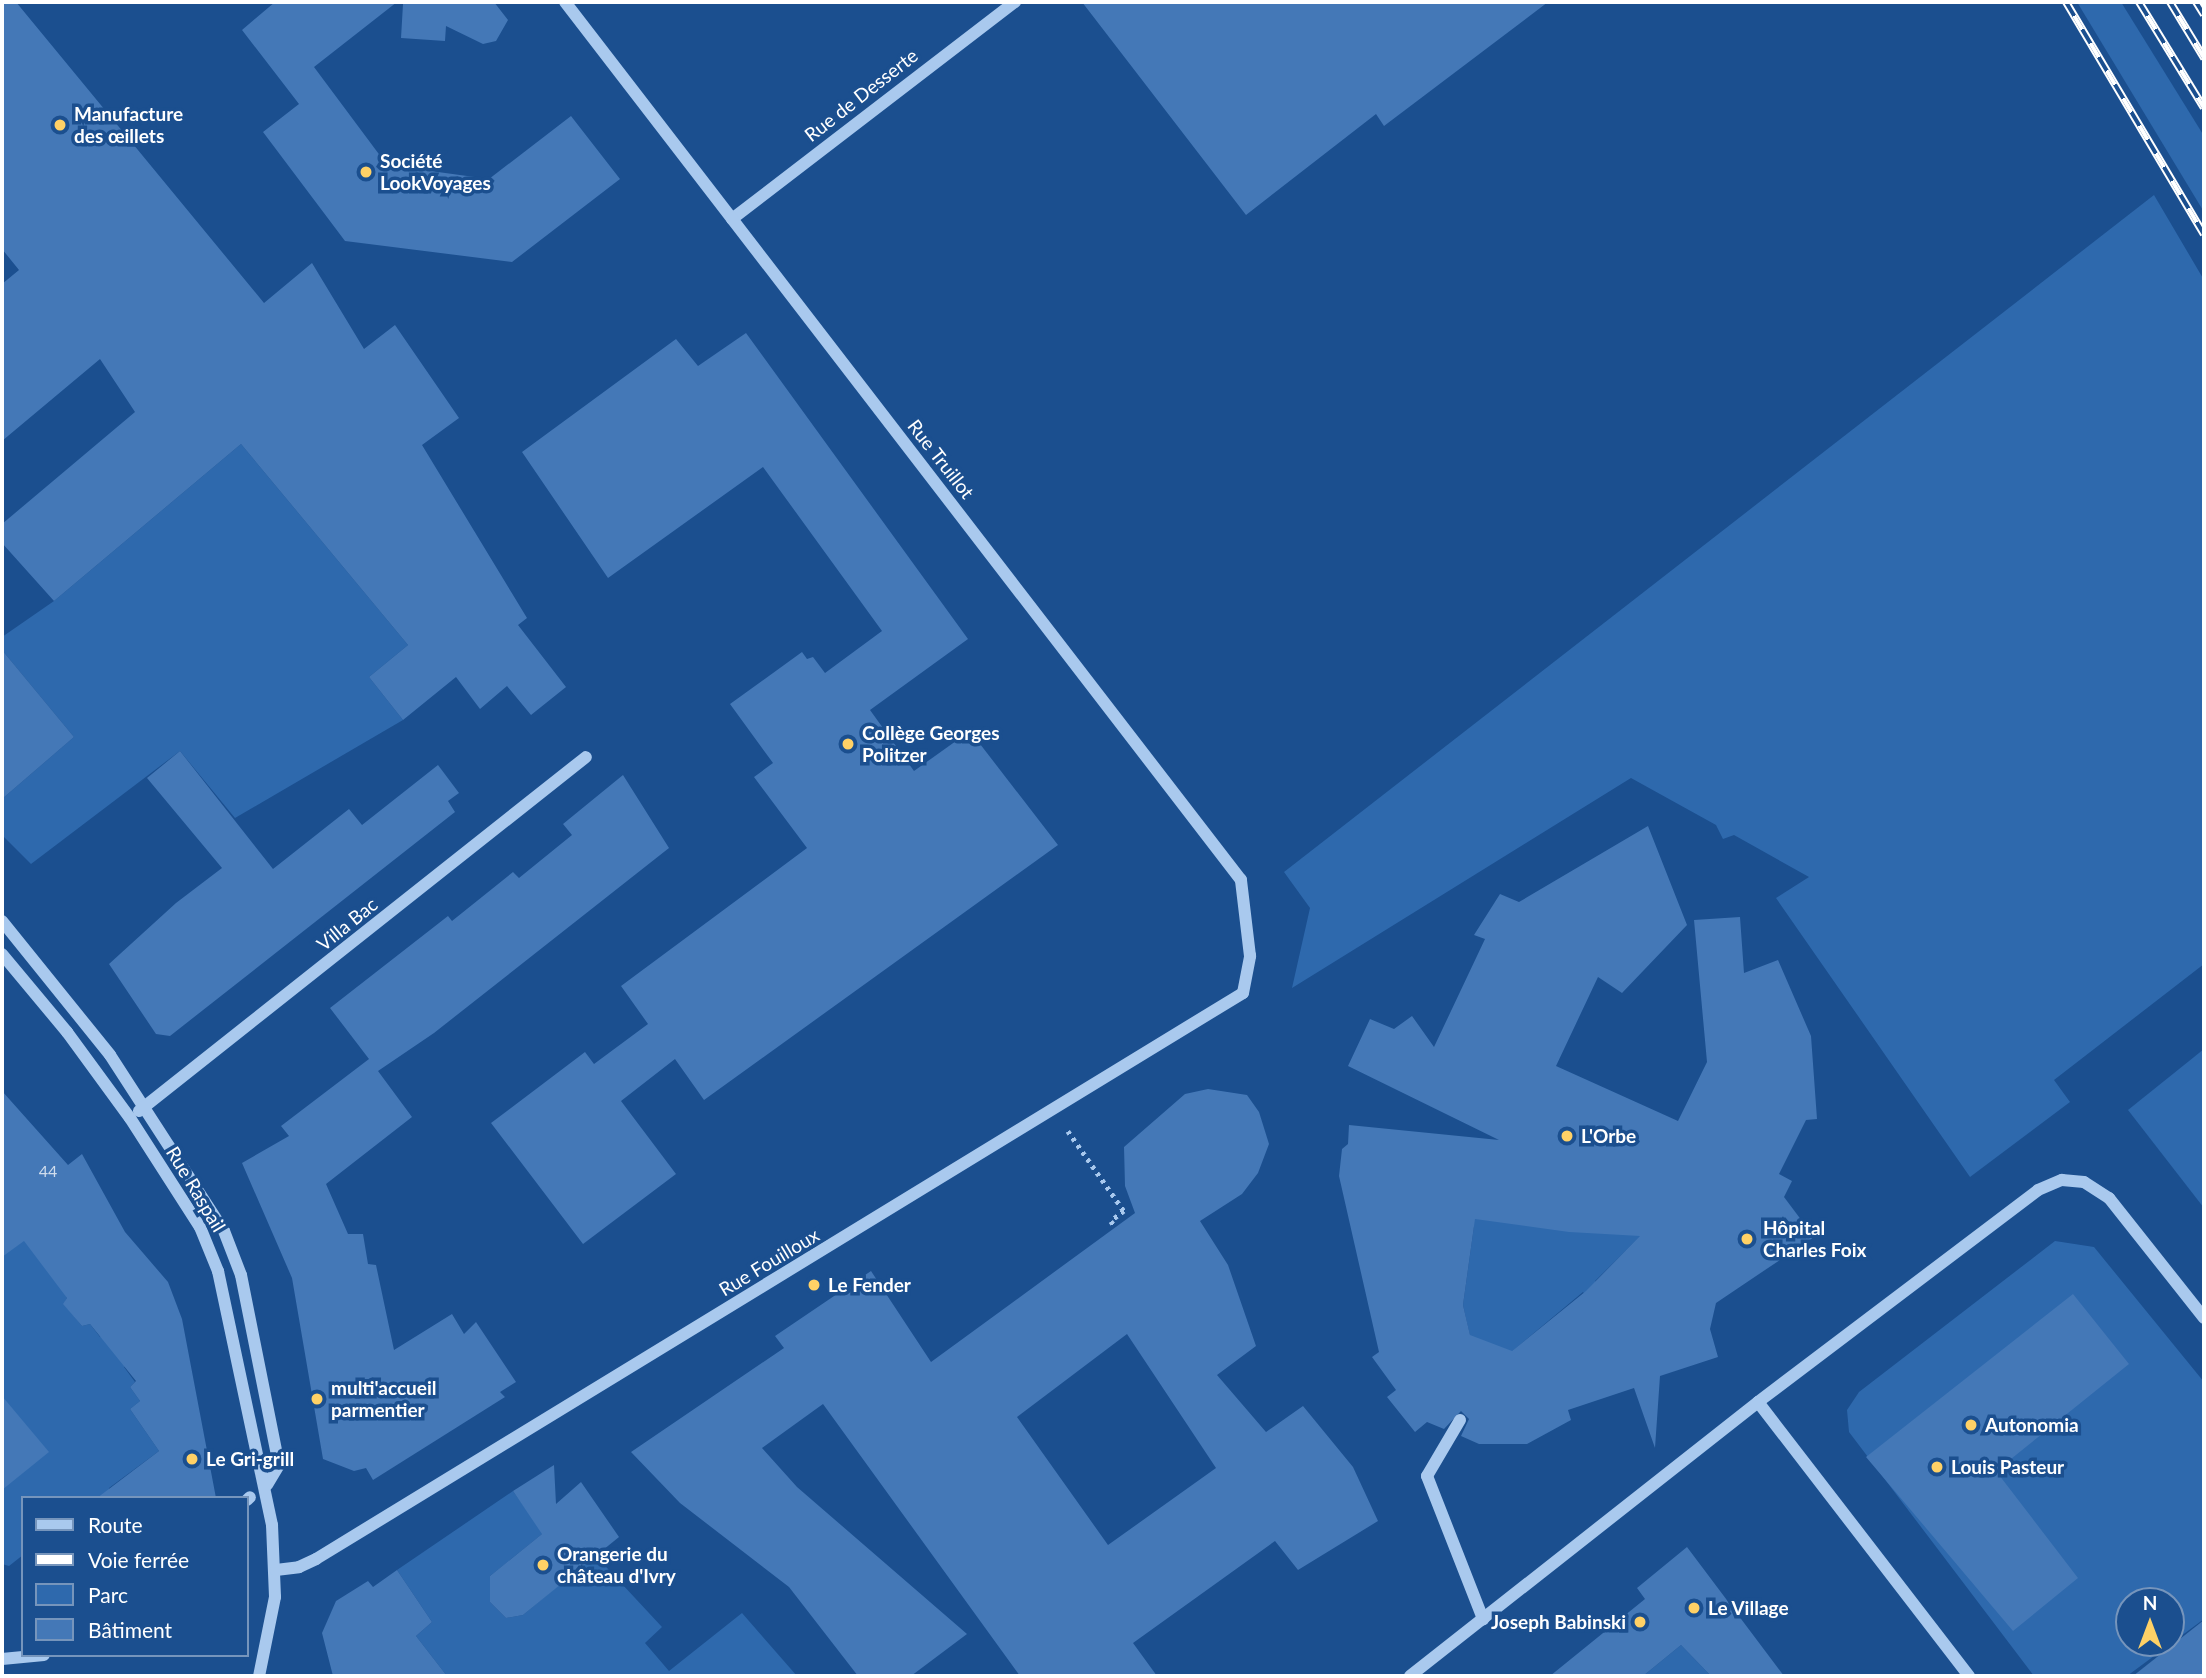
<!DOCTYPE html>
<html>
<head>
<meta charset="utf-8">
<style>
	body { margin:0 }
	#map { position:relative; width:2206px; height:1678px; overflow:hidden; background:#1b4f8f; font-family:Lato,sans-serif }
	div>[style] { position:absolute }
	.green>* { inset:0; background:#2e69ad }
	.building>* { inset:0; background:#4478b7 }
	.path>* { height:4.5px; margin-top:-2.25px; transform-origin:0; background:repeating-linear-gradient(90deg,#a9c9ee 0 3.5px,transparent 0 8.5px) }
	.minor>* { height:12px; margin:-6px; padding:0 6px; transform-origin:6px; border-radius:6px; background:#a9c9ee }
	.rail>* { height:8px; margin-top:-4px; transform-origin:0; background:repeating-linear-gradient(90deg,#1b4f8f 0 16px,#fff 0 32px); box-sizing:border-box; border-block:2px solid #fff }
	.dots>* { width:19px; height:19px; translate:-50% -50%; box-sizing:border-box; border:4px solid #1b4f8f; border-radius:50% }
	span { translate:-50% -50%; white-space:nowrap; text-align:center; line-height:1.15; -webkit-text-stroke:7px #1b4f8f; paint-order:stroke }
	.number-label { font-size:16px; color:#d0dded }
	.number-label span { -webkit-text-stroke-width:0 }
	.street-label { font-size:19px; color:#fff }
	.poi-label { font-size:19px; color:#fff; font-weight:700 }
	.left { translate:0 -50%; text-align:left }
	.right { translate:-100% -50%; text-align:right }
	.frame { position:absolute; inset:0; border:4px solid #fff; pointer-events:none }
	.legend { position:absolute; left:21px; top:1496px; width:228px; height:161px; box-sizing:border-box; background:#1b4f8f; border:2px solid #7695bc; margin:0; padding:9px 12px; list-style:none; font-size:21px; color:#fff }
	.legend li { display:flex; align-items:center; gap:14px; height:35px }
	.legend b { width:35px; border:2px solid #7695bc }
	.north { position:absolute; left:2115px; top:1587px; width:70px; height:70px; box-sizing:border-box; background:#1b4f8f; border:2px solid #7695bc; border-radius:50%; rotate:0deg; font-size:19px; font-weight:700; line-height:28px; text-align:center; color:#fff }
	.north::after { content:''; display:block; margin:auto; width:24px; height:32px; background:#ffd166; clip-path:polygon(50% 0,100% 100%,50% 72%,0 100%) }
</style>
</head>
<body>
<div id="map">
	<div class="green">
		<div style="clip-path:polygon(2077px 2px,2121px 2px,2204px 136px,2204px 212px)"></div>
		<div style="clip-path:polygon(2154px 195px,2204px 280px,2204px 964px,2054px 1080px,2070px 1102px,1970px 1177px,1776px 898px,1809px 877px,1734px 835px,1723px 839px,1716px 825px,1631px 778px,1292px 988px,1310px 908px,1284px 872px)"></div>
		<div style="clip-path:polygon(241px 444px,408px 645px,369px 677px,403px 720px,235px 818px,180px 751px,31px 864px,2px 835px,2px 799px,74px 737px,2px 650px,2px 637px,54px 601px)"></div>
		<div style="clip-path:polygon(2204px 1049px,2204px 1208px,2128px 1110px)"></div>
		<div style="clip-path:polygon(1488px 1139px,1666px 1211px,1595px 1281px,1610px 1300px,1597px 1311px,1583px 1292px,1510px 1353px,1471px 1340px,1463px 1305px,1474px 1226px,1469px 1204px)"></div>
		<div style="clip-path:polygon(33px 1230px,67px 1298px,64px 1304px,82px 1326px,90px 1324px,100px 1337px,114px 1326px,138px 1355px,124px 1367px,135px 1382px,130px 1387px,140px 1401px,130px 1409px,159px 1451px,109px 1488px,108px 1498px,23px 1498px,23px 1555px,9px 1566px,2px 1564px,2px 1237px,12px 1248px)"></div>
		<div style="clip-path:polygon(evenodd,2055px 1241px,2094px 1247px,2204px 1382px,2204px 1619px,2127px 1676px,2034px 1676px,1849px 1432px,1847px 1410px,1859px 1392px,2055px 1241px,2129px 1601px,2171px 1601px,2171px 1643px,2129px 1643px,2129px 1601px)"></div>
		<div style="clip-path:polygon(513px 1491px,528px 1512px,562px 1518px,490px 1576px,490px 1602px,506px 1618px,523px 1615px,595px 1555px,662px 1627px,645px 1643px,669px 1671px,742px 1613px,797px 1676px,447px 1676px,416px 1636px,432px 1622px,397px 1570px)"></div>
		<div style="clip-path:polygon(1681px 1645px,1711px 1676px,1643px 1676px)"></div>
	</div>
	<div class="building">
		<div style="clip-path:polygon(2px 2px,16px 2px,264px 303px,312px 263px,364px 349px,395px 325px,459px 418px,422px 445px,527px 618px,518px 625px,566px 687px,531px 715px,507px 686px,480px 709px,456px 677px,403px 720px,369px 677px,408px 645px,241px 444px,54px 601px,2px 543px,2px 524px,135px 412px,100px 359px,2px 441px,2px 284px,19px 270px,2px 249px)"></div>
		<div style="clip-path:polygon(275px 2px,397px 2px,314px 67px,387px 165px,489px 179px,571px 116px,620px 179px,512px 262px,345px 241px,263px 132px,299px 104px,242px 30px)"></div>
		<div style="clip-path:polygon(399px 2px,494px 2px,508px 20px,496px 41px,483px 44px,446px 26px,445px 41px,401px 38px,403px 4px)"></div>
		<div style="clip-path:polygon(1082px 2px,1548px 2px,1384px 126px,1376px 114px,1246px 215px)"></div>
		<div style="clip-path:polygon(746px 333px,968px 639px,870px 710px,914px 771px,970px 731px,1058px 845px,704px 1100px,675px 1059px,621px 1101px,676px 1174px,583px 1244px,491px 1123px,585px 1052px,594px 1064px,648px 1024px,621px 986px,807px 848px,754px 777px,773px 763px,730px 704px,802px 652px,807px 659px,813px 657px,825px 673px,882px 631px,763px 467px,608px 578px,522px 452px,676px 339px,698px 366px)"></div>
		<div style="clip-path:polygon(2px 650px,74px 737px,2px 799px)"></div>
		<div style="clip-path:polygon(180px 751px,273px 869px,349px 809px,362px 825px,438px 765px,459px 793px,448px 801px,455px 812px,170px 1036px,156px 1034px,109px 964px,176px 903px,222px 868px,147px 778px)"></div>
		<div style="clip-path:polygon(623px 775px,669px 848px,434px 1033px,378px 1071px,412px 1117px,326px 1184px,348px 1234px,363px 1234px,368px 1264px,376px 1265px,394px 1350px,452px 1314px,464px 1334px,476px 1322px,516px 1382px,500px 1392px,505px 1397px,373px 1480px,366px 1468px,354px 1471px,323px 1459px,292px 1278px,242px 1163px,289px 1136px,281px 1126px,369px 1059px,330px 1008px,448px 916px,452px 921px,513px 872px,519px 878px,572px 835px,563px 824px)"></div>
		<div style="clip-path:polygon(evenodd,1648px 826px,1687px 925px,1622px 993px,1598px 977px,1556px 1066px,1678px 1121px,1707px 1062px,1694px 920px,1740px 917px,1744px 973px,1778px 960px,1811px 1036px,1817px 1119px,1806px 1120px,1779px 1174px,1792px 1181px,1784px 1197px,1814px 1237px,1716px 1303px,1710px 1329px,1718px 1357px,1660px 1376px,1655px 1448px,1634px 1388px,1568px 1410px,1571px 1420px,1527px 1444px,1479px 1444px,1461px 1436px,1469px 1419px,1461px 1411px,1444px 1429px,1427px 1422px,1415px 1432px,1387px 1397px,1396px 1390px,1372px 1357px,1379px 1352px,1339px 1176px,1342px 1149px,1348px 1144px,1349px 1125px,1499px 1140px,1348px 1066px,1370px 1019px,1394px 1029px,1412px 1016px,1434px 1047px,1485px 939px,1474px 935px,1500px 894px,1519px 902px,1648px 826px,1475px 1219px,1569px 1232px,1640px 1236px,1586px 1291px,1512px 1351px,1470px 1335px,1463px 1305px,1475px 1219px)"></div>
		<div style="clip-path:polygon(evenodd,1208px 1089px,1247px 1095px,1259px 1112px,1269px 1144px,1258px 1173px,1242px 1194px,1200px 1221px,1228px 1265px,1256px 1346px,1217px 1375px,1266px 1432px,1303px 1406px,1353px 1467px,1378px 1521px,1298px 1570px,1275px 1541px,1133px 1643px,1157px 1676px,1020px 1676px,823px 1404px,762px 1448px,797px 1487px,967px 1634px,911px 1676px,858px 1676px,789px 1587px,680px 1503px,631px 1452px,784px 1348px,775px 1336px,871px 1271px,931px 1362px,1135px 1213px,1125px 1186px,1124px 1147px,1185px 1094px,1208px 1089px,1127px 1334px,1216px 1468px,1108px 1545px,1017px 1417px,1127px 1334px)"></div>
		<div style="clip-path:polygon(2px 1091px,68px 1165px,82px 1154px,125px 1232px,168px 1282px,182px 1319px,216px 1498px,97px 1498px,159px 1451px,130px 1409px,140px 1401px,130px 1387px,136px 1381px,90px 1324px,82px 1326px,63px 1304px,67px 1298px,24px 1241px,2px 1257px)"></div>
		<div style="clip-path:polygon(2073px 1294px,2129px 1364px,1996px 1471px,2078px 1578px,2013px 1631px,1866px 1457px)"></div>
		<div style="clip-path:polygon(2px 1396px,49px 1452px,2px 1490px)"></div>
		<div style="clip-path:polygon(554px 1465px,556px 1504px,581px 1482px,619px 1537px,523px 1615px,506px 1618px,490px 1602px,490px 1576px,542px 1534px,513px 1491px)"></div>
		<div style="clip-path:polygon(1687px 1547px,1784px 1676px,1711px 1676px,1681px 1645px,1643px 1676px,1550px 1676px,1645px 1599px,1637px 1588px)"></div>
		<div style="clip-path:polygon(397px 1570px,432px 1622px,416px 1636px,447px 1676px,333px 1676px,322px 1633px,336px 1601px,368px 1581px,373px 1587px)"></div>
		<div style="clip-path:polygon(2204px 1620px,2204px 1676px,2133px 1676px)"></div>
	</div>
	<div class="path">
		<div style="left:1068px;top:1131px;width:98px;rotate:55deg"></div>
		<div style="left:1124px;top:1211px;width:16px;rotate:142deg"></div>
		<div style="left:1111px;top:1221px;width:5px;rotate:53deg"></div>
	</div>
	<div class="minor">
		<div style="left:732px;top:219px;width:357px;rotate:-37.5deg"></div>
		<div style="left:2px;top:921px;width:172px;rotate:51.1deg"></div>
		<div style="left:110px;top:1055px;width:210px;rotate:57.1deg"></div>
		<div style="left:224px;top:1231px;width:47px;rotate:68.9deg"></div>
		<div style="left:241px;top:1275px;width:194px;rotate:78.7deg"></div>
		<div style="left:279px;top:1465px;width:23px;rotate:121deg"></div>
		<div style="left:2px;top:954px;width:102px;rotate:50.2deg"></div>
		<div style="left:67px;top:1032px;width:107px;rotate:53.8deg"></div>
		<div style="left:130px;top:1118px;width:130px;rotate:57.3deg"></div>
		<div style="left:200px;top:1227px;width:48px;rotate:67.8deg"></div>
		<div style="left:218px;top:1271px;width:260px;rotate:78deg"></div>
		<div style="left:272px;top:1525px;width:72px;rotate:87.6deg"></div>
		<div style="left:275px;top:1597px;width:81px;rotate:101.4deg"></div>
		<div style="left:139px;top:1111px;width:570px;rotate:-38.38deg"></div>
		<div style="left:1758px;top:1402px;width:346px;rotate:52.4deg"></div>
		<div style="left:1460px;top:1420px;width:65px;rotate:120.5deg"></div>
		<div style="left:1427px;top:1476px;width:154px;rotate:68.6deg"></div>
		<div style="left:247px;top:1500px;width:4px;rotate:-45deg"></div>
		<div style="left:276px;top:1570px;width:23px;rotate:-7deg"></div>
		<div style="left:299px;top:1567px;width:19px;rotate:-25deg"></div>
		<div style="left:316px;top:1559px;width:1086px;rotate:-31.41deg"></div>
		<div style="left:1243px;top:993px;width:38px;rotate:-79deg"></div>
		<div style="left:1250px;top:956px;width:77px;rotate:-96.8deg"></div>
		<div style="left:1241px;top:880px;width:1108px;rotate:-127.59deg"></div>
		<div style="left:2px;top:1659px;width:42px;rotate:-5.4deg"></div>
		<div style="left:1410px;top:1676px;width:443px;rotate:-38.2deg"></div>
		<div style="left:1758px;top:1402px;width:351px;rotate:-37.1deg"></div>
		<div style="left:2038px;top:1190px;width:26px;rotate:-23deg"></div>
		<div style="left:2062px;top:1180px;width:22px;rotate:5deg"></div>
		<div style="left:2084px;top:1182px;width:30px;rotate:33deg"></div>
		<div style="left:2109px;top:1198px;width:153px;rotate:51.6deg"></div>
	</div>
	<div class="rail">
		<div style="left:2066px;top:2px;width:270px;rotate:59.3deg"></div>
		<div style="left:2139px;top:2px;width:124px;rotate:58.5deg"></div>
		<div style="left:2170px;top:2px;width:66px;rotate:58.7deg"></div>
		<div style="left:2196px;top:2px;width:15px;rotate:58deg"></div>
	</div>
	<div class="dots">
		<div style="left:60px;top:125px;background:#ffd166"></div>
		<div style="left:366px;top:172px;background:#ffd166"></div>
		<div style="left:848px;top:744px;background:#ffd166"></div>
		<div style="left:1567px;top:1136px;background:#ffd166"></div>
		<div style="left:1747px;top:1239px;background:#ffd166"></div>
		<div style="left:814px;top:1285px;background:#ffd166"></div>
		<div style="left:317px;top:1399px;background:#ffd166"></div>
		<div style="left:1971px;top:1425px;background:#ffd166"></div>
		<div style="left:192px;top:1459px;background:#ffd166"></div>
		<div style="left:1937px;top:1467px;background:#ffd166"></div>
		<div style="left:543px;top:1565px;background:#ffd166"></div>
		<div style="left:1694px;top:1608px;background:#ffd166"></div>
		<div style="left:1640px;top:1622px;background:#ffd166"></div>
	</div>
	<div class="number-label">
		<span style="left:48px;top:1171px">44</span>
	</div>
	<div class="street-label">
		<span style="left:861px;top:95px;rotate:-38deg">Rue de Desserte</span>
		<span style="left:941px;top:459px;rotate:52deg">Rue Truillot</span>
		<span style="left:347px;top:924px;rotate:-39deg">Villa Bac</span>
		<span style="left:196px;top:1189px;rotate:59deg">Rue Raspail</span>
		<span style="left:769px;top:1262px;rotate:-31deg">Rue Fouilloux</span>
	</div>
	<div class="poi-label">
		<span class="left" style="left:74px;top:125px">Manufacture<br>des œillets</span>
		<span class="left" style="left:380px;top:172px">Société<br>LookVoyages</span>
		<span class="left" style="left:862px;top:744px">Collège Georges<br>Politzer</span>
		<span class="left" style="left:1581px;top:1136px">L'Orbe</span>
		<span class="left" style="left:1763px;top:1239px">Hôpital<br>Charles Foix</span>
		<span class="left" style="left:828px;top:1285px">Le Fender</span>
		<span class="left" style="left:331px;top:1399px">multi'accueil<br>parmentier</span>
		<span class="left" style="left:1985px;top:1425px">Autonomia</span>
		<span class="left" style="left:206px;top:1459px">Le Gri-grill</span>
		<span class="left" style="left:1951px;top:1467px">Louis Pasteur</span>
		<span class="left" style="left:557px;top:1565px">Orangerie du<br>château d'Ivry</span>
		<span class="left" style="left:1708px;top:1608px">Le Village</span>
		<span class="right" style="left:1626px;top:1622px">Joseph Babinski</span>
	</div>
	<div class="frame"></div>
	<ul class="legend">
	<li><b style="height:9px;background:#a9c9ee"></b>Route</li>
	<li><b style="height:9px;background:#fff"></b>Voie ferrée</li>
	<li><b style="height:19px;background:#2e69ad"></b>Parc</li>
	<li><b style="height:19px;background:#4478b7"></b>Bâtiment</li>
	</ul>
	<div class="north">N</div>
</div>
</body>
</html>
